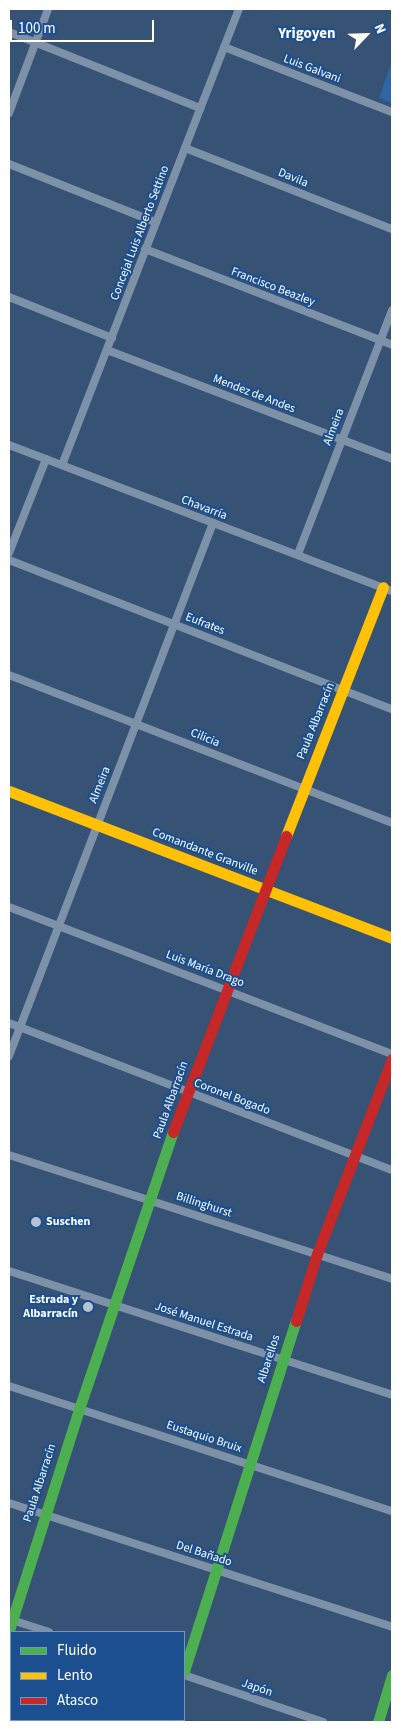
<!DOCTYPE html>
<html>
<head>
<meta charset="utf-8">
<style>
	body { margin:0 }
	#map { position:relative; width:401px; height:1731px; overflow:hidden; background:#365274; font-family:"Source Sans 3",sans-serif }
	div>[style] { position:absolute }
	.green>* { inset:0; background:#2f66a5 }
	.street>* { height:8px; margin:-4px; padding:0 4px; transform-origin:4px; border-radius:4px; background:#7d92a8 }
	.fast>* { height:11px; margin:-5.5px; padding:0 5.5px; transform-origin:5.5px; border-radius:5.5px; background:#4caf50 }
	.slow>* { height:11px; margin:-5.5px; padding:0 5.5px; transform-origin:5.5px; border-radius:5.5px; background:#ffc107 }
	.jam>* { height:11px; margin:-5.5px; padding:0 5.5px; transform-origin:5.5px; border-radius:5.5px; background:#c62828 }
	.dots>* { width:14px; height:14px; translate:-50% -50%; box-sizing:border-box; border:2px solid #1b4f8f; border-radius:50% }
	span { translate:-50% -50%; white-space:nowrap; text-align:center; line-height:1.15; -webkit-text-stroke:4px #1b4f8f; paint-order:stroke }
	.street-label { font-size:12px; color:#fff }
	.poi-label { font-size:12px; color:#fff; font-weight:700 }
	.left { translate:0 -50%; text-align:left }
	.right { translate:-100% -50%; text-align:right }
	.quarter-label { font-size:15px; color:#fff; font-weight:700 }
	.frame { position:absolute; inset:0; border:10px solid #fff; pointer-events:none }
	.legend { position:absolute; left:10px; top:1631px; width:175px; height:90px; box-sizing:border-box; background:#1b4f8f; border:1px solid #7695bc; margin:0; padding:6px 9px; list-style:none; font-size:15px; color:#fff }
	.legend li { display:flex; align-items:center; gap:10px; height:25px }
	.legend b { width:25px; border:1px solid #7695bc }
	.north { position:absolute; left:341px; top:10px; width:50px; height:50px; -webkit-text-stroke:4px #1b4f8f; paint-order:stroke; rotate:66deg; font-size:14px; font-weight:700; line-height:20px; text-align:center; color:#fff }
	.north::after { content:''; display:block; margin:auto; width:18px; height:22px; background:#fff; clip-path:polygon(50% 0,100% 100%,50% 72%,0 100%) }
	.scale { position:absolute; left:10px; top:20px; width:144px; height:22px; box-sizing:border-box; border:2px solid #fff; border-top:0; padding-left:6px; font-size:15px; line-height:18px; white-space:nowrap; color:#fff; -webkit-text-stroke:4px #1b4f8f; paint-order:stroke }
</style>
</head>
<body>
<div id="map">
	<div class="green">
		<div style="clip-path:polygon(392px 61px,392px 103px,379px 98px)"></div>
	</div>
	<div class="street">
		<div style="left:9px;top:32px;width:206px;rotate:21.7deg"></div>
		<div style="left:224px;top:47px;width:180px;rotate:21.2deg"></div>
		<div style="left:9px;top:113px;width:111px;rotate:-69.4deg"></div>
		<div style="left:185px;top:148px;width:222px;rotate:21.4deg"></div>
		<div style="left:9px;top:164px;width:157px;rotate:21.7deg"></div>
		<div style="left:145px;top:249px;width:265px;rotate:21.2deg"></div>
		<div style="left:9px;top:297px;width:111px;rotate:21.7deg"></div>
		<div style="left:107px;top:350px;width:305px;rotate:20.9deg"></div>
		<div style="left:9px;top:445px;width:410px;rotate:20.9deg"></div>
		<div style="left:62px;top:465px;width:489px;rotate:-68.8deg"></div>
		<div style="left:9px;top:553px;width:101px;rotate:-68.5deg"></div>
		<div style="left:298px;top:554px;width:261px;rotate:-68.9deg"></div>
		<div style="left:9px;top:560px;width:411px;rotate:21.3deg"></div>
		<div style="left:9px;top:675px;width:411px;rotate:21.1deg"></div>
		<div style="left:9px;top:907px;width:410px;rotate:21deg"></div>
		<div style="left:9px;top:1023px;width:410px;rotate:21deg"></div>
		<div style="left:9px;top:1056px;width:571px;rotate:-69.06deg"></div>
		<div style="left:9px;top:1155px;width:403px;rotate:17.9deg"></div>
		<div style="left:9px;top:1271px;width:403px;rotate:17.9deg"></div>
		<div style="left:9px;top:1386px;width:403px;rotate:18.1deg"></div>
		<div style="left:9px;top:1503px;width:403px;rotate:17.9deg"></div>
		<div style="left:9px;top:1619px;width:42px;rotate:18deg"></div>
		<div style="left:184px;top:1675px;width:147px;rotate:18.7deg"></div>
		<div style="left:168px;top:1722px;width:2px;rotate:-90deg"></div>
	</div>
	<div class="fast">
		<div style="left:9px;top:1630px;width:232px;rotate:-72.4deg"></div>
		<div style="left:79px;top:1409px;width:293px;rotate:-71.3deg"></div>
		<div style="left:184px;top:1671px;width:367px;rotate:-72.3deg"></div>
		<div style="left:378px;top:1722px;width:49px;rotate:-73.4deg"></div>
	</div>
	<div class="slow">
		<div style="left:9px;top:791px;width:410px;rotate:21deg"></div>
		<div style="left:286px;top:836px;width:267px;rotate:-68.7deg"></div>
	</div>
	<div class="jam">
		<div style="left:173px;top:1132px;width:317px;rotate:-69.1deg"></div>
		<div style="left:296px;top:1321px;width:70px;rotate:-72.6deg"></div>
		<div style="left:317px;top:1254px;width:209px;rotate:-69deg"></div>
	</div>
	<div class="dots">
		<div style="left:36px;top:1222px;background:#b9c2ce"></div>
		<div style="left:88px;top:1307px;background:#b9c2ce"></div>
	</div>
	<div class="street-label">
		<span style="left:312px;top:69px;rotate:21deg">Luis Galvani</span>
		<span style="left:293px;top:178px;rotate:22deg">Davila</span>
		<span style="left:140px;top:233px;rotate:-69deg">Concejal Luis Alberto Settino</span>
		<span style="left:273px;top:287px;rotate:21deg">Francisco Beazley</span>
		<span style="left:254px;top:394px;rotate:21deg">Mendez de Andes</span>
		<span style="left:334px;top:427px;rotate:-69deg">Almeira</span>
		<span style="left:204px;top:508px;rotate:21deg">Chavarría</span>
		<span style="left:205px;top:624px;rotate:21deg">Eufrates</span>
		<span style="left:316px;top:721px;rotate:-68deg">Paula Albarracín</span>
		<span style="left:205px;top:738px;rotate:22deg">Cilicia</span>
		<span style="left:100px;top:785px;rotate:-68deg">Almeira</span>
		<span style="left:205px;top:852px;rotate:21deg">Comandante Granville</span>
		<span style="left:205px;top:969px;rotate:21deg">Luis María Drago</span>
		<span style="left:232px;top:1097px;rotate:21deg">Coronel Bogado</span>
		<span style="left:171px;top:1100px;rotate:-70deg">Paula Albarracín</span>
		<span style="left:204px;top:1205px;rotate:18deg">Billinghurst</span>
		<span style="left:204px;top:1322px;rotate:18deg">José Manuel Estrada</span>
		<span style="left:269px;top:1359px;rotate:-72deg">Albarellos</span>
		<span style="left:204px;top:1437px;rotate:18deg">Eustaquio Bruix</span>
		<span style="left:40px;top:1483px;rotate:-72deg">Paula Albarracín</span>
		<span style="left:204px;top:1554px;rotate:18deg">Del Bañado</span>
		<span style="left:257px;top:1688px;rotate:19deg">Japón</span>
	</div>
	<div class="poi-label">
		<span class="left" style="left:46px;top:1222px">Suschen</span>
		<span class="right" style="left:78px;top:1307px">Estrada y<br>Albarracín</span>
	</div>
	<div class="quarter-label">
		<span style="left:307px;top:34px">Yrigoyen</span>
	</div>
	<div class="frame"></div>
	<ul class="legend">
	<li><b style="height:6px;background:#4caf50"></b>Fluido</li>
	<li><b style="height:6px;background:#ffc107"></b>Lento</li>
	<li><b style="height:6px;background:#c62828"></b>Atasco</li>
	</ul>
	<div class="north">N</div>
	<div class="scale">100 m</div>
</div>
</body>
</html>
